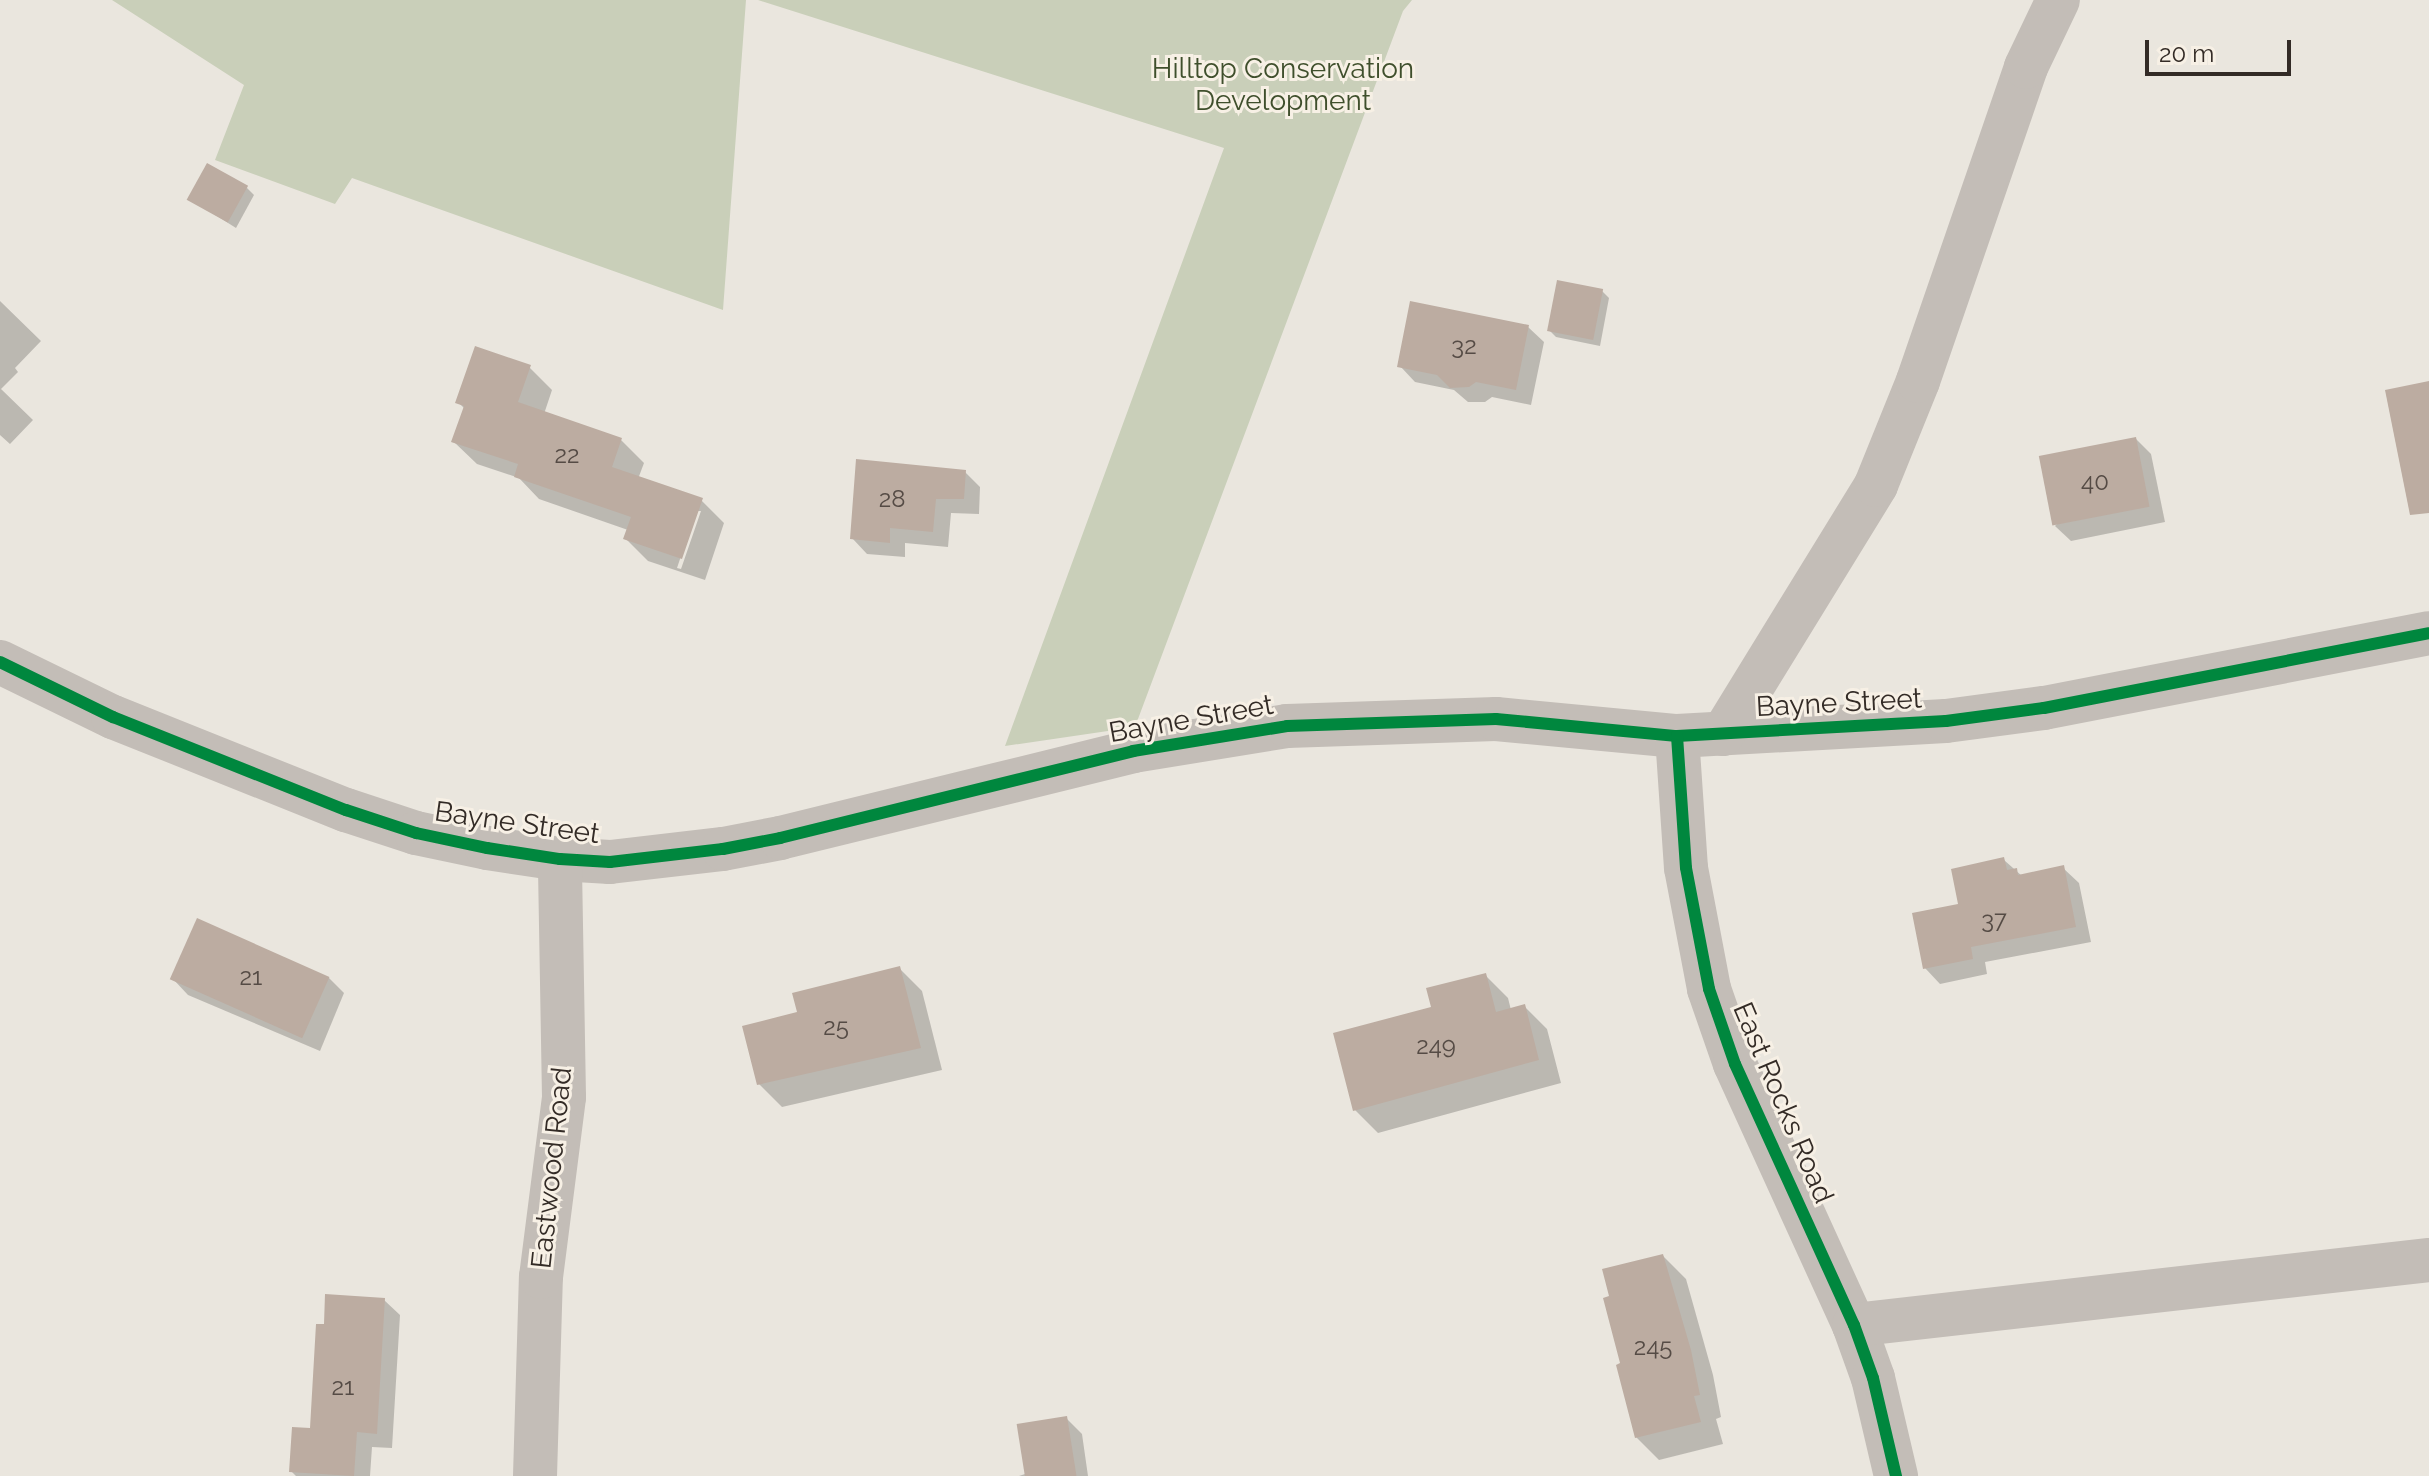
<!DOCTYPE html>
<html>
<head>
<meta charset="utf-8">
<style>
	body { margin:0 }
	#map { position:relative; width:2429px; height:1476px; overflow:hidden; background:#eae6de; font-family:Raleway,sans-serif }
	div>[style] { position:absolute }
	.green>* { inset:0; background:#c9cfb9 }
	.shadow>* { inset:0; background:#0003 }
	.building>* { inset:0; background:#bcaca1; transform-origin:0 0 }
	.minor>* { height:44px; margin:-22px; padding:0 22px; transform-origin:22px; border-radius:22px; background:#c3bdb7 }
	.cycleway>* { height:12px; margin:-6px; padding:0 6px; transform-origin:6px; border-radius:6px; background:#00873e }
	span { translate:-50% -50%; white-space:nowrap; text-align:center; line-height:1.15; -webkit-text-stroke:6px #f7f0e5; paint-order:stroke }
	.number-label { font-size:24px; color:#554b45 }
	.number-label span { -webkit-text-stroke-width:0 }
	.park-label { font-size:28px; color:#3f4f2c }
	.street-label { font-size:28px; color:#332b26 }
	.scale { position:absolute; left:2145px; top:40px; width:146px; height:36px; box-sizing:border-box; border:4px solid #332b26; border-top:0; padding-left:10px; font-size:24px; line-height:28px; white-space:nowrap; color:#332b26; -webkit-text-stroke:6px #f7f0e5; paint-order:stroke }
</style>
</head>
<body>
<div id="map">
	<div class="green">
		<div style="clip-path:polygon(112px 0,746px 0,723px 310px,352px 178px,335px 204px,215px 160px,244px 85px)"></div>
		<div style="clip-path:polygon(758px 0,1412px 0,1403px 11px,1135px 727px,1005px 746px,1224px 148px)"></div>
	</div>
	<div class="shadow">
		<div style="clip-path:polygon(247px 188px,254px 195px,236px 228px,190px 199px)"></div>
		<div style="clip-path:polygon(1602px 291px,1609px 298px,1600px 346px,1556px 337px,1549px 330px)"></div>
		<div style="clip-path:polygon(0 301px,41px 341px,15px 368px,18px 372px,1px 389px,33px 420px,10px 444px,0 435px)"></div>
		<div style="clip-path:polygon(1528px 327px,1544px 342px,1531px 405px,1492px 397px,1485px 402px,1468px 402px,1454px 390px,1415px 382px,1400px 366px)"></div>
		<div style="clip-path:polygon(evenodd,529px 367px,552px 390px,544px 414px,621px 440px,644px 463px,638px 479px,701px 500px,724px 523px,705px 580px,648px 561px,625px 538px,628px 530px,539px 499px,519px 478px,477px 464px,454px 442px,465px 409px,458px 402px,529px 367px,696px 511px,701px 511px,681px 569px,677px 568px,696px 511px)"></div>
		<div style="clip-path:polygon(2136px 439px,2151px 454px,2165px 522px,2071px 541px,2055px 526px)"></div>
		<div style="clip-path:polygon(965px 472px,980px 487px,979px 514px,951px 513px,948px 547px,905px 543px,905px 557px,867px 554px,852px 538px)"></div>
		<div style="clip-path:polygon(2004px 860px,2022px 876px,2063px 868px,2079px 883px,2091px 942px,1985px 962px,1987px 974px,1940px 984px,1925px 968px,1961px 905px)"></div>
		<div style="clip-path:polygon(899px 968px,922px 991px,942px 1070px,782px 1107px,759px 1084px)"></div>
		<div style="clip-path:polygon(1485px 975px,1508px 998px,1511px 1010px,1524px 1006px,1547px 1029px,1561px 1083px,1378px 1133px,1355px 1110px,1433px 1008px)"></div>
		<div style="clip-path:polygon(329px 978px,344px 993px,320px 1051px,188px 995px,173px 979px)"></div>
		<div style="clip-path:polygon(1663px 1256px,1686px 1279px,1713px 1375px,1721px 1417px,1716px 1419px,1723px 1444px,1659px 1460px,1636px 1437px,1623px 1365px)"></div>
		<div style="clip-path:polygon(384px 1300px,400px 1315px,392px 1448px,372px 1447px,370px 1476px,296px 1476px,291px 1471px,312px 1430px,326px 1326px)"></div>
		<div style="clip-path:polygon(1066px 1418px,1082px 1434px,1088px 1476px,1019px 1476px,1025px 1474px)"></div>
	</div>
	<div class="building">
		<div style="left:207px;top:163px;width:47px;height:42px;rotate:29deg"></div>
		<div style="left:1557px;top:280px;width:47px;height:52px;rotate:11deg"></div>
		<div style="clip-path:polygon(1410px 301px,1529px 325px,1516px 390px,1476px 382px,1469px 387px,1450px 388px,1437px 375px,1397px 367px)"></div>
		<div style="clip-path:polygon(475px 346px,531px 365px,518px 402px,622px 438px,612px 467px,703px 498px,682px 559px,623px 539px,631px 517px,514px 477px,518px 464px,451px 442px,464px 406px,455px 403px)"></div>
		<div style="clip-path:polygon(2429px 381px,2429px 513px,2410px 515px,2385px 390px)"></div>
		<div style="left:2136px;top:437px;width:71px;height:99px;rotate:79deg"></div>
		<div style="clip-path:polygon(856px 459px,966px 470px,964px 499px,936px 499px,933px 532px,890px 528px,890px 543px,850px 539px)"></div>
		<div style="clip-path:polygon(2004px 857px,2007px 870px,2017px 868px,2018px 875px,2064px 865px,2076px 927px,1971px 947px,1973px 959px,1923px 969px,1912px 913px,1958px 904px,1951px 869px)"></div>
		<div style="left:197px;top:918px;width:145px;height:67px;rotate:24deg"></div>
		<div style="clip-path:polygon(900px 966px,921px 1048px,757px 1085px,742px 1026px,797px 1012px,792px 993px)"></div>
		<div style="clip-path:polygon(1486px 973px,1496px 1012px,1525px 1004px,1539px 1060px,1353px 1111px,1333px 1033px,1431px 1007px,1426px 988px)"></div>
		<div style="clip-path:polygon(1663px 1254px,1691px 1350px,1700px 1395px,1694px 1396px,1701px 1422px,1635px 1438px,1616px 1365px,1620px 1363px,1603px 1298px,1609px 1296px,1602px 1269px)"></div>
		<div style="clip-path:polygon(325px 1294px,385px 1298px,377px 1434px,357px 1432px,354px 1476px,289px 1472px,292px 1427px,310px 1428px,316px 1324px,324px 1324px)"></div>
		<div style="left:1067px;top:1416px;width:61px;height:51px;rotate:81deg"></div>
	</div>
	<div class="minor">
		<div style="left:0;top:662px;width:126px;rotate:26deg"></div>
		<div style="left:113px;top:717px;width:251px;rotate:21.8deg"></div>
		<div style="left:346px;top:810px;width:74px;rotate:18.2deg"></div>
		<div style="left:416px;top:833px;width:73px;rotate:11.9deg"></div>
		<div style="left:487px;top:848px;width:74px;rotate:8.6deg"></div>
		<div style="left:560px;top:859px;width:50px;rotate:3.4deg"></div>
		<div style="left:610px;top:862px;width:114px;rotate:-6.6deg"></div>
		<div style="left:723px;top:849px;width:58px;rotate:-10.9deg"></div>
		<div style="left:780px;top:838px;width:364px;rotate:-13.8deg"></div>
		<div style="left:1133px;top:751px;width:156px;rotate:-9.2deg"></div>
		<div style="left:1287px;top:726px;width:209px;rotate:-1.9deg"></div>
		<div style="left:1496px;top:719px;width:182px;rotate:5.4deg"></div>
		<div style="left:1677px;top:736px;width:269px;rotate:-3.2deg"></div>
		<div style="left:1946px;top:721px;width:99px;rotate:-7.6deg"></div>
		<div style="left:2044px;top:708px;width:392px;rotate:-11deg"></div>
		<div style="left:1723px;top:734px;width:292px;rotate:-58.4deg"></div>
		<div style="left:1876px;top:485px;width:112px;rotate:-68deg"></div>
		<div style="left:1918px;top:381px;width:332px;rotate:-71deg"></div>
		<div style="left:2026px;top:67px;width:74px;rotate:-64.5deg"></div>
		<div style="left:1677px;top:736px;width:132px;rotate:86.1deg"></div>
		<div style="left:1686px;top:868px;width:123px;rotate:79.2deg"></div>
		<div style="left:1709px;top:989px;width:79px;rotate:70.9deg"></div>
		<div style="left:1735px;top:1064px;width:287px;rotate:65.5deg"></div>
		<div style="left:1854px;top:1325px;width:56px;rotate:70.3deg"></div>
		<div style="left:1873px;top:1378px;width:101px;rotate:76.8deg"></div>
		<div style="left:1854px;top:1325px;width:579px;rotate:-6.45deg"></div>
		<div style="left:535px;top:1476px;width:199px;rotate:-88.3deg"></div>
		<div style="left:541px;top:1277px;width:181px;rotate:-82.7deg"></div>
		<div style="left:564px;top:1097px;width:238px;rotate:-91deg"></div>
	</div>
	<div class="cycleway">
		<div style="left:0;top:662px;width:126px;rotate:26deg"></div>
		<div style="left:113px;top:717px;width:251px;rotate:21.8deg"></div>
		<div style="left:346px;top:810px;width:74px;rotate:18.2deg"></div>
		<div style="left:416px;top:833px;width:73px;rotate:11.9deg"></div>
		<div style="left:487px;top:848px;width:74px;rotate:8.6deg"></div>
		<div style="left:560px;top:859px;width:50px;rotate:3.4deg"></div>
		<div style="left:610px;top:862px;width:114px;rotate:-6.6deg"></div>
		<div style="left:723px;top:849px;width:58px;rotate:-10.9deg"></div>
		<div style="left:780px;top:838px;width:364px;rotate:-13.8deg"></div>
		<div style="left:1133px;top:751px;width:156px;rotate:-9.2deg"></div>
		<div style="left:1287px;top:726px;width:209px;rotate:-1.9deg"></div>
		<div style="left:1496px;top:719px;width:182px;rotate:5.4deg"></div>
		<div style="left:1677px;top:736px;width:269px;rotate:-3.2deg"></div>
		<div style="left:1946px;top:721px;width:99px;rotate:-7.6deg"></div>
		<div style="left:2044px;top:708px;width:392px;rotate:-11deg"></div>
		<div style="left:1677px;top:736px;width:132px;rotate:86.1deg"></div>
		<div style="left:1686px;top:868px;width:123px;rotate:79.2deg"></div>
		<div style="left:1709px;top:989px;width:79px;rotate:70.9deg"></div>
		<div style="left:1735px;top:1064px;width:287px;rotate:65.5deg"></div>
		<div style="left:1854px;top:1325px;width:56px;rotate:70.3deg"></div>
		<div style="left:1873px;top:1378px;width:101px;rotate:76.8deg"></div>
	</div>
	<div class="number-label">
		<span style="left:1464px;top:346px">32</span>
		<span style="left:567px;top:455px">22</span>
		<span style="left:2095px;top:482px">40</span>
		<span style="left:892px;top:499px">28</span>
		<span style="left:1994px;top:920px">37</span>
		<span style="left:251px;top:977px">21</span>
		<span style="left:836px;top:1027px">25</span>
		<span style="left:1436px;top:1046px">249</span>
		<span style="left:1653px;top:1347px">245</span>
		<span style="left:343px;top:1387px">21</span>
	</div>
	<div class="park-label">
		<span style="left:1283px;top:85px">Hilltop Conservation<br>Development</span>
	</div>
	<div class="street-label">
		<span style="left:1839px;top:703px;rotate:-3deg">Bayne Street</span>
		<span style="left:1191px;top:719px;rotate:-10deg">Bayne Street</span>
		<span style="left:517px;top:823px;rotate:8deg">Bayne Street</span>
		<span style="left:1783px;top:1103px;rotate:67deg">East Rocks Road</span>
		<span style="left:552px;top:1168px;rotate:-84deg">Eastwood Road</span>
	</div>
	<div class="scale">20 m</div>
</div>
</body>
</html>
